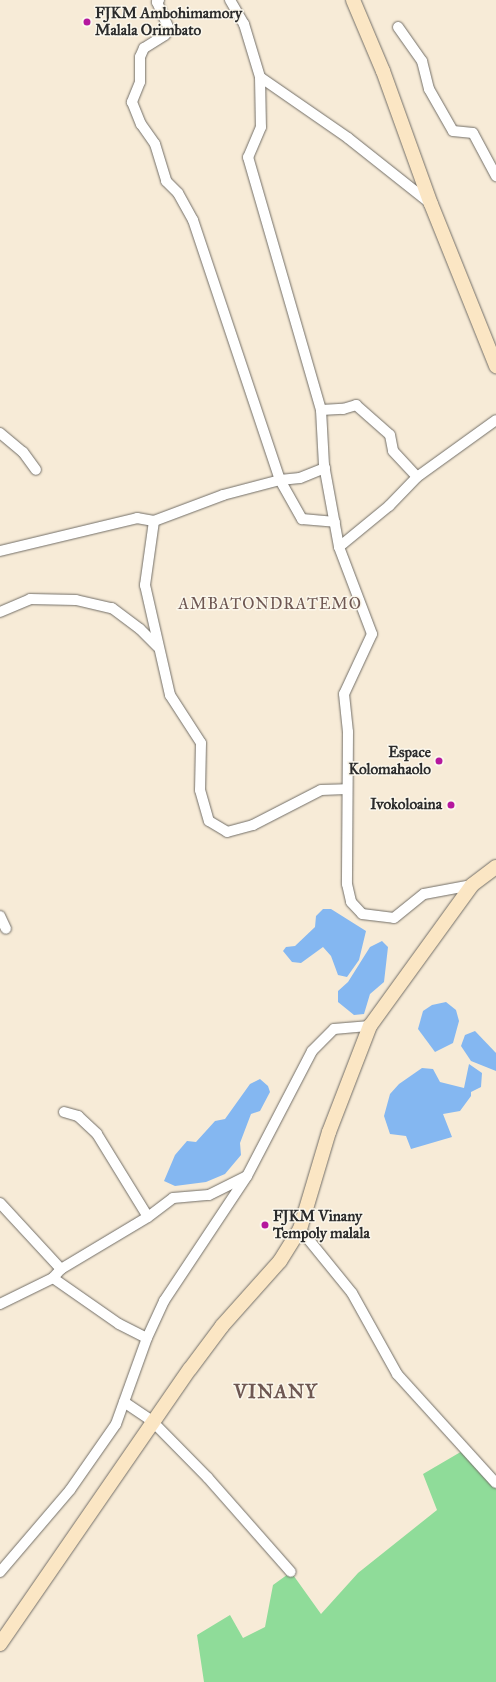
<!DOCTYPE html>
<html>
<head>
<meta charset="utf-8">
<style>
	body { margin:0 }
	#map { position:relative; width:496px; height:1682px; overflow:hidden; background:#f7ebd7; font-family:"IM FELL Great Primer",serif }
	div>[style] { position:absolute }
	.green>* { inset:0; background:#8fdc99 }
	.water>* { inset:0; background:#84b7f1 }
	.roads { filter:drop-shadow(0 0 1px #726e67) drop-shadow(0 0 1px #726e67) }
	.street>* { height:10px; margin:-5px; padding:0 5px; transform-origin:5px; border-radius:5px; background:#fff }
	.secondary>* { height:14px; margin:-7px; padding:0 7px; transform-origin:7px; border-radius:7px; background:#fbe6c4 }
	.dots>* { width:11px; height:11px; translate:-50% -50%; box-sizing:border-box; border:2px solid #fbf7ec; border-radius:50% }
	span { translate:-50% -50%; white-space:nowrap; text-align:center; line-height:1.15; -webkit-text-stroke:3px #fbf7ec; paint-order:stroke }
	.poi-label { font-size:15px; color:#2b2b2b; font-weight:700 }
	.left { translate:0 -50%; text-align:left }
	.right { translate:-100% -50%; text-align:right }
	.neighbourhood-label { font-size:16px; color:#6e5752; letter-spacing:1px }
	.district-label { font-size:19px; color:#6e5752; font-weight:700; letter-spacing:1px }
</style>
</head>
<body>
<div id="map">
	<div class="green">
		<div style="clip-path:polygon(464px 1450px,496px 1483px,496px 1682px,204px 1682px,197px 1635px,230px 1615px,243px 1638px,265px 1627px,273px 1585px,291px 1572px,321px 1614px,358px 1573px,437px 1510px,423px 1474px)"></div>
	</div>
	<div class="water">
		<div style="clip-path:polygon(323px 909px,331px 909px,366px 931px,359px 960px,347px 977px,338px 975px,331px 956px,323px 947px,301px 963px,292px 962px,283px 951px,286px 947px,295px 946px,315px 927px,316px 916px)"></div>
		<div style="clip-path:polygon(382px 941px,388px 947px,384px 982px,370px 994px,364px 1014px,354px 1015px,338px 1002px,338px 991px,348px 982px,370px 947px)"></div>
		<div style="clip-path:polygon(446px 1002px,456px 1010px,459px 1021px,453px 1043px,435px 1052px,418px 1029px,423px 1011px,432px 1005px)"></div>
		<div style="clip-path:polygon(475px 1031px,496px 1053px,496px 1071px,471px 1061px,461px 1046px,465px 1035px)"></div>
		<div style="clip-path:polygon(469px 1064px,482px 1073px,481px 1087px,471px 1092px,471px 1096px,460px 1111px,443px 1114px,452px 1137px,411px 1149px,406px 1136px,390px 1134px,384px 1116px,390px 1094px,399px 1084px,422px 1068px,433px 1069px,440px 1082px,464px 1088px)"></div>
		<div style="clip-path:polygon(260px 1079px,268px 1086px,270px 1092px,260px 1111px,251px 1114px,240px 1143px,241px 1155px,225px 1174px,206px 1182px,175px 1186px,164px 1181px,175px 1155px,187px 1141px,196px 1142px,215px 1121px,225px 1119px,250px 1084px)"></div>
	</div>
	<div class="roads">
		<div class="street">
			<div style="left:159px;top:0;width:3px;rotate:135deg"></div>
			<div style="left:157px;top:2px;width:30px;rotate:66deg"></div>
			<div style="left:169px;top:29px;width:7px;rotate:124deg"></div>
			<div style="left:165px;top:35px;width:25px;rotate:148deg"></div>
			<div style="left:144px;top:48px;width:10px;rotate:114deg"></div>
			<div style="left:140px;top:57px;width:25px;rotate:90deg"></div>
			<div style="left:140px;top:82px;width:22px;rotate:112deg"></div>
			<div style="left:132px;top:102px;width:24px;rotate:68deg"></div>
			<div style="left:141px;top:124px;width:24px;rotate:55deg"></div>
			<div style="left:155px;top:144px;width:39px;rotate:73deg"></div>
			<div style="left:166px;top:181px;width:17px;rotate:45deg"></div>
			<div style="left:178px;top:193px;width:31px;rotate:61deg"></div>
			<div style="left:193px;top:220px;width:274px;rotate:71.5deg"></div>
			<div style="left:280px;top:480px;width:45px;rotate:60.6deg"></div>
			<div style="left:302px;top:519px;width:33px;rotate:5deg"></div>
			<div style="left:230px;top:0;width:28px;rotate:60deg"></div>
			<div style="left:244px;top:24px;width:55px;rotate:73.2deg"></div>
			<div style="left:260px;top:77px;width:107px;rotate:34.7deg"></div>
			<div style="left:348px;top:138px;width:105px;rotate:38.4deg"></div>
			<div style="left:398px;top:27px;width:42px;rotate:54.8deg"></div>
			<div style="left:422px;top:61px;width:29px;rotate:76deg"></div>
			<div style="left:429px;top:89px;width:48px;rotate:60.3deg"></div>
			<div style="left:453px;top:131px;width:20px;rotate:6deg"></div>
			<div style="left:473px;top:133px;width:49px;rotate:61.9deg"></div>
			<div style="left:260px;top:77px;width:50px;rotate:88.9deg"></div>
			<div style="left:261px;top:127px;width:33px;rotate:113deg"></div>
			<div style="left:248px;top:157px;width:263px;rotate:73.9deg"></div>
			<div style="left:321px;top:410px;width:55px;rotate:86.9deg"></div>
			<div style="left:324px;top:465px;width:83px;rotate:79.6deg"></div>
			<div style="left:339px;top:547px;width:93px;rotate:69.2deg"></div>
			<div style="left:372px;top:634px;width:66px;rotate:115deg"></div>
			<div style="left:344px;top:694px;width:38px;rotate:84deg"></div>
			<div style="left:348px;top:732px;width:152px;rotate:90.4deg"></div>
			<div style="left:347px;top:884px;width:18px;rotate:77deg"></div>
			<div style="left:351px;top:902px;width:16px;rotate:47deg"></div>
			<div style="left:362px;top:914px;width:32px;rotate:7deg"></div>
			<div style="left:394px;top:918px;width:38px;rotate:-39deg"></div>
			<div style="left:424px;top:894px;width:49px;rotate:-10.6deg"></div>
			<div style="left:321px;top:410px;width:22px;rotate:-3deg"></div>
			<div style="left:343px;top:409px;width:14px;rotate:-17deg"></div>
			<div style="left:356px;top:405px;width:45px;rotate:41.4deg"></div>
			<div style="left:390px;top:435px;width:16px;rotate:79deg"></div>
			<div style="left:393px;top:451px;width:35px;rotate:47deg"></div>
			<div style="left:0;top:433px;width:30px;rotate:40deg"></div>
			<div style="left:23px;top:452px;width:22px;rotate:54deg"></div>
			<div style="left:154px;top:521px;width:74px;rotate:-20.6deg"></div>
			<div style="left:223px;top:495px;width:59px;rotate:-14.7deg"></div>
			<div style="left:280px;top:480px;width:20px;rotate:-6deg"></div>
			<div style="left:300px;top:478px;width:27px;rotate:-22deg"></div>
			<div style="left:339px;top:547px;width:65px;rotate:-39.4deg"></div>
			<div style="left:389px;top:506px;width:40px;rotate:-46deg"></div>
			<div style="left:417px;top:477px;width:97px;rotate:-35.8deg"></div>
			<div style="left:0;top:551px;width:141px;rotate:-13.5deg"></div>
			<div style="left:137px;top:518px;width:17px;rotate:10deg"></div>
			<div style="left:154px;top:521px;width:65px;rotate:98deg"></div>
			<div style="left:145px;top:585px;width:113px;rotate:77.2deg"></div>
			<div style="left:170px;top:695px;width:57px;rotate:57.1deg"></div>
			<div style="left:201px;top:743px;width:47px;rotate:91.2deg"></div>
			<div style="left:200px;top:790px;width:32px;rotate:74deg"></div>
			<div style="left:209px;top:821px;width:21px;rotate:31deg"></div>
			<div style="left:227px;top:832px;width:27px;rotate:-15deg"></div>
			<div style="left:253px;top:825px;width:76px;rotate:-27.2deg"></div>
			<div style="left:321px;top:790px;width:25px;rotate:-2deg"></div>
			<div style="left:0;top:612px;width:33px;rotate:-23deg"></div>
			<div style="left:30px;top:599px;width:46px;rotate:1.2deg"></div>
			<div style="left:76px;top:600px;width:37px;rotate:13deg"></div>
			<div style="left:112px;top:608px;width:35px;rotate:37deg"></div>
			<div style="left:140px;top:629px;width:25px;rotate:45deg"></div>
			<div style="left:0;top:916px;width:14px;rotate:65deg"></div>
			<div style="left:64px;top:1112px;width:15px;rotate:16deg"></div>
			<div style="left:78px;top:1116px;width:26px;rotate:43deg"></div>
			<div style="left:97px;top:1134px;width:97px;rotate:58.4deg"></div>
			<div style="left:0;top:1203px;width:90px;rotate:47.3deg"></div>
			<div style="left:61px;top:1269px;width:12px;rotate:132deg"></div>
			<div style="left:53px;top:1278px;width:59px;rotate:153.9deg"></div>
			<div style="left:300px;top:1229px;width:82px;rotate:50.9deg"></div>
			<div style="left:352px;top:1293px;width:93px;rotate:60.9deg"></div>
			<div style="left:397px;top:1374px;width:147px;rotate:47.8deg"></div>
			<div style="left:61px;top:1269px;width:101px;rotate:-30.9deg"></div>
			<div style="left:148px;top:1217px;width:31px;rotate:-37deg"></div>
			<div style="left:173px;top:1198px;width:36px;rotate:-5deg"></div>
			<div style="left:209px;top:1195px;width:42px;rotate:-26.6deg"></div>
			<div style="left:53px;top:1278px;width:80px;rotate:34.9deg"></div>
			<div style="left:119px;top:1324px;width:31px;rotate:27deg"></div>
			<div style="left:124px;top:1402px;width:34px;rotate:34deg"></div>
			<div style="left:152px;top:1421px;width:80px;rotate:45.5deg"></div>
			<div style="left:208px;top:1478px;width:125px;rotate:48.6deg"></div>
			<div style="left:0;top:1572px;width:108px;rotate:-49.5deg"></div>
			<div style="left:70px;top:1490px;width:80px;rotate:-55.1deg"></div>
			<div style="left:116px;top:1424px;width:91px;rotate:-70.2deg"></div>
			<div style="left:147px;top:1338px;width:41px;rotate:-65.3deg"></div>
			<div style="left:164px;top:1301px;width:150px;rotate:-56.4deg"></div>
			<div style="left:247px;top:1176px;width:141px;rotate:-62.5deg"></div>
			<div style="left:312px;top:1051px;width:31px;rotate:-45deg"></div>
			<div style="left:334px;top:1029px;width:36px;rotate:-5deg"></div>
		</div>
		<div class="secondary">
			<div style="left:353px;top:0;width:77px;rotate:67.1deg"></div>
			<div style="left:383px;top:71px;width:141px;rotate:70.2deg"></div>
			<div style="left:431px;top:204px;width:175px;rotate:68.1deg"></div>
			<div style="left:0;top:1644px;width:334px;rotate:-55.4deg"></div>
			<div style="left:190px;top:1369px;width:54px;rotate:-53.3deg"></div>
			<div style="left:222px;top:1326px;width:87px;rotate:-48.3deg"></div>
			<div style="left:280px;top:1261px;width:38px;rotate:-58deg"></div>
			<div style="left:300px;top:1229px;width:101px;rotate:-73.4deg"></div>
			<div style="left:329px;top:1132px;width:114px;rotate:-68.9deg"></div>
			<div style="left:370px;top:1026px;width:174px;rotate:-54.1deg"></div>
			<div style="left:472px;top:885px;width:30px;rotate:-37deg"></div>
		</div>
	</div>
	<div class="dots">
		<div style="left:87px;top:22px;background:#b5179e"></div>
		<div style="left:439px;top:761px;background:#b5179e"></div>
		<div style="left:451px;top:805px;background:#b5179e"></div>
		<div style="left:265px;top:1225px;background:#b5179e"></div>
	</div>
	<div class="poi-label">
		<span class="left" style="left:95px;top:22px">FJKM Ambohimamory<br>Malala Orimbato</span>
		<span class="right" style="left:431px;top:761px">Espace<br>Kolomahaolo</span>
		<span class="right" style="left:442px;top:805px">Ivokoloaina</span>
		<span class="left" style="left:273px;top:1225px">FJKM Vinany<br>Tempoly malala</span>
	</div>
	<div class="neighbourhood-label">
		<span style="left:270px;top:604px">AMBATONDRATEMO</span>
	</div>
	<div class="district-label">
		<span style="left:276px;top:1392px">VINANY</span>
	</div>
</div>
</body>
</html>
